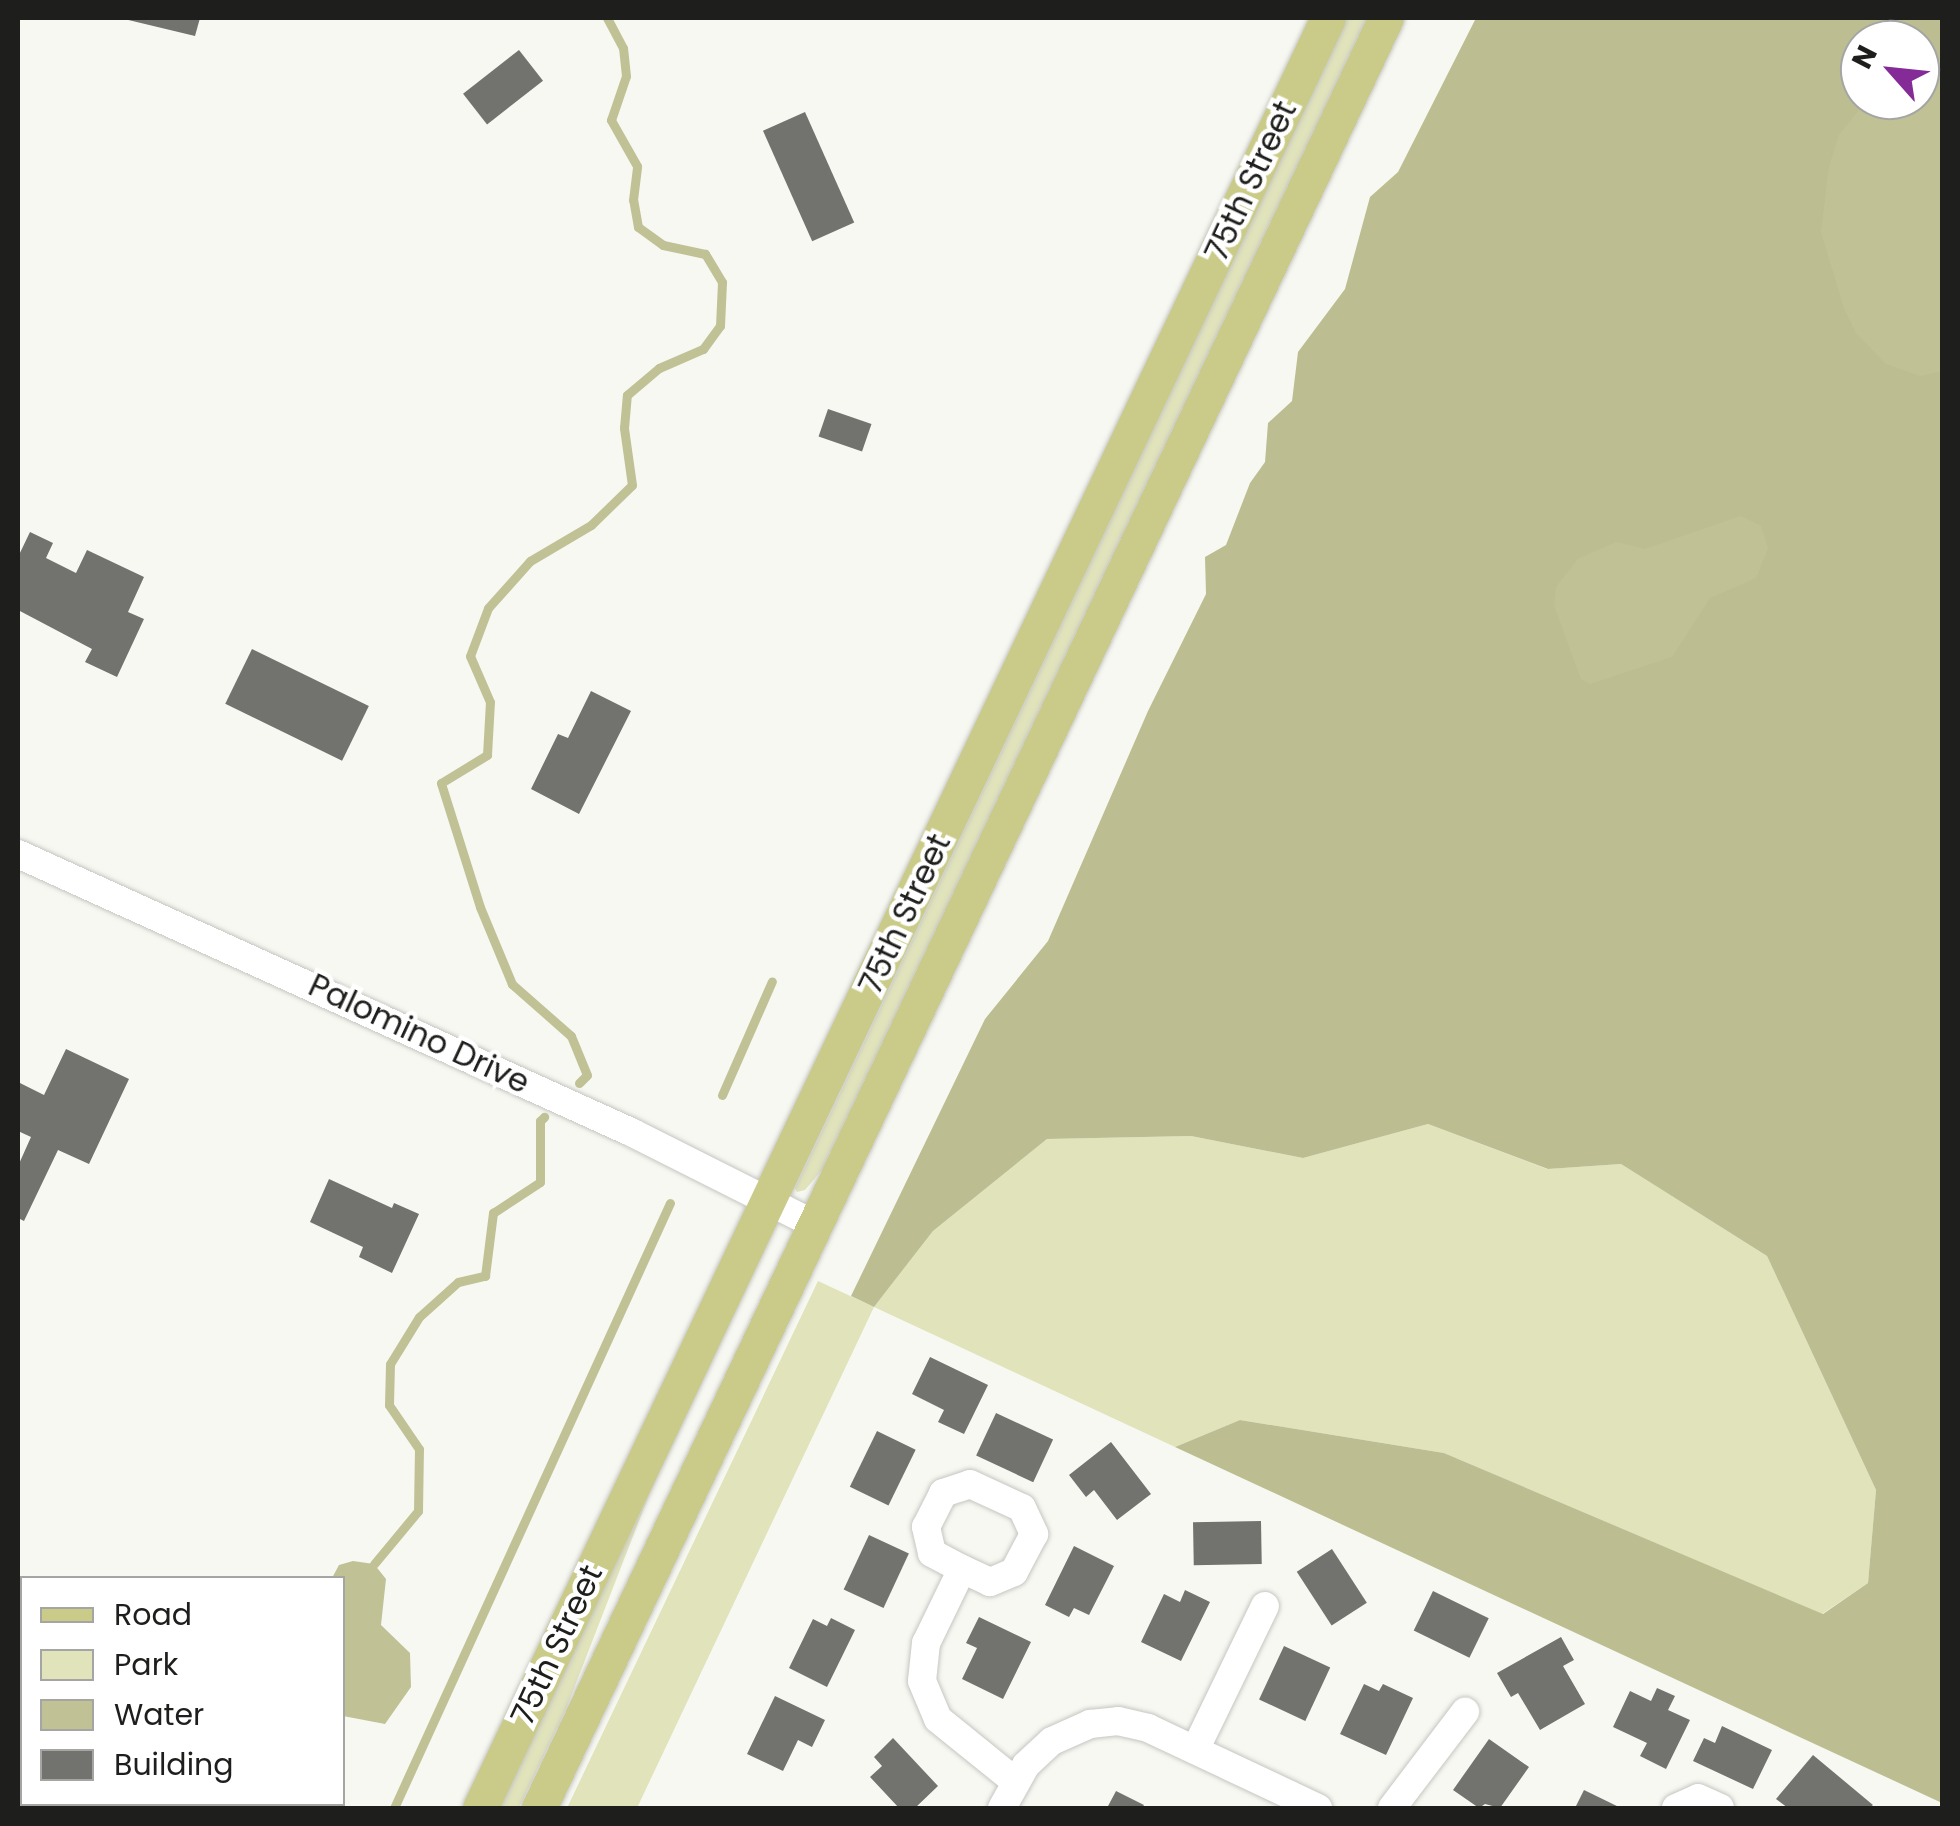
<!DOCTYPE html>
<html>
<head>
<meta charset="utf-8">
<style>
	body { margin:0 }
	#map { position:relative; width:1960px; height:1826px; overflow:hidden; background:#f8f8f3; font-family:Poppins,sans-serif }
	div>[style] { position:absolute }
	.green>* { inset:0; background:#e1e3bb }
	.forest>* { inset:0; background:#bcbe91 }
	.water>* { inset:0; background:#c0c295 }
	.stream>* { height:9px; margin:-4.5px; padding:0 4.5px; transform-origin:4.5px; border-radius:4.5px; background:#c0c295 }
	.building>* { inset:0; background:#72726e; transform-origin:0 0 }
	.roads { filter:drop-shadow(0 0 2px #c5c6c1) drop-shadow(0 0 2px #c5c6c1) }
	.minor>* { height:28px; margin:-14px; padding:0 14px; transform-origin:14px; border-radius:14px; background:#fff }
	.major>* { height:35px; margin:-17.5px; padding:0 17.5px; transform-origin:17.5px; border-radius:17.5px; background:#cacb88 }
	span { translate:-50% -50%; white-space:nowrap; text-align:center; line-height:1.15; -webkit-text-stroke:9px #fff; paint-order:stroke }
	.street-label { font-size:32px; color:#1e1e1c }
	.frame { position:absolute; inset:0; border:20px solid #1e1e1c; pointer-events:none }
	.legend { position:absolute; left:20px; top:1576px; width:325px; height:230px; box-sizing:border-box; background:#fff; border:2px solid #a5a5a4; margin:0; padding:12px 18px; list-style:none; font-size:30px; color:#1e1e1c }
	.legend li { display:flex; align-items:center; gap:20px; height:50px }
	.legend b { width:50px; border:2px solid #a5a5a4 }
	.north { position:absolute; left:1840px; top:20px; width:100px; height:100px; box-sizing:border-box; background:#fff; border:2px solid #a5a5a4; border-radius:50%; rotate:297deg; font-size:28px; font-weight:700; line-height:40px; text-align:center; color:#1e1e1c }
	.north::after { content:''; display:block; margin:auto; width:35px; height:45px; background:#842b98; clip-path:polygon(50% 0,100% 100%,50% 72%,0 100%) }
</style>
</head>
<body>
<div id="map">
	<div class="green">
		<div style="clip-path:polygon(1348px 18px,1367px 18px,822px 1170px,805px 1190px,797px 1192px,795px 1188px,834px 1106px)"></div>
		<div style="clip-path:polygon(1428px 1124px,1547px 1169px,1621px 1164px,1767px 1256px,1876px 1490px,1868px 1583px,1822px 1614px,1444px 1453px,1240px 1420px,1175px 1447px,874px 1307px,637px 1808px,567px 1808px,818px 1281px,874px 1307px,933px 1231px,1047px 1139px,1191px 1136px,1303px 1158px)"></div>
		<div style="clip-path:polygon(649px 1495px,566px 1709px,519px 1808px,499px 1808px)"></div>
	</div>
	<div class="forest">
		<div style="clip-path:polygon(evenodd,1476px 18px,1942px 18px,1942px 1803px,1175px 1447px,1240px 1420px,1444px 1453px,1823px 1614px,1868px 1583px,1876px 1490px,1767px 1256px,1621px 1164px,1548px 1169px,1428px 1124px,1303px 1158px,1191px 1136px,1047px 1139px,933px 1231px,874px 1307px,851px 1296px,985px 1019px,1048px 941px,1148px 711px,1206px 594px,1205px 557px,1226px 545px,1250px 483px,1265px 462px,1268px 423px,1292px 401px,1298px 352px,1345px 289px,1370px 197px,1398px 172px,1476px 18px,1860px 40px,1920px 40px,1920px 100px,1860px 100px,1860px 40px)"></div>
	</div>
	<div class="water">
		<div style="clip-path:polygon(1942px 59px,1942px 371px,1920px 376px,1886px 364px,1856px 333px,1844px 308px,1821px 232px,1829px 167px,1839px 135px,1867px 100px,1920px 100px,1920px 69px)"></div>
		<div style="clip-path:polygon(1741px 516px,1761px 526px,1768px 548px,1756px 578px,1710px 598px,1672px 657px,1590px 684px,1581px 679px,1554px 605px,1556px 587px,1578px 559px,1616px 542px,1645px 549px)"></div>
		<div style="clip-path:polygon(353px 1561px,374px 1564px,386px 1579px,381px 1625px,410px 1653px,411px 1687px,385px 1724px,343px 1716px,342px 1578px,332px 1578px,339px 1565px)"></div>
	</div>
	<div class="stream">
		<div style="left:579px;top:1083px;width:11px;rotate:-45deg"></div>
		<div style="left:587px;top:1075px;width:42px;rotate:-112.3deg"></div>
		<div style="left:571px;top:1036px;width:79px;rotate:-138.6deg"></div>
		<div style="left:512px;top:984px;width:83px;rotate:-112.6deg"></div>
		<div style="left:480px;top:907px;width:130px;rotate:-107.5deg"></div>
		<div style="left:441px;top:783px;width:54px;rotate:-31.3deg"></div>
		<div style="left:487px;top:755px;width:53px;rotate:-86.8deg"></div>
		<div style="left:490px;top:702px;width:50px;rotate:-113.5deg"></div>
		<div style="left:470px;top:656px;width:51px;rotate:-69.4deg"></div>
		<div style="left:488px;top:608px;width:63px;rotate:-48.2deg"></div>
		<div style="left:530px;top:561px;width:71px;rotate:-30.5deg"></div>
		<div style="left:591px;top:525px;width:57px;rotate:-44.3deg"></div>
		<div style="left:632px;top:485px;width:58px;rotate:-98deg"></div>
		<div style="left:624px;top:428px;width:33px;rotate:-85deg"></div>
		<div style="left:627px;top:395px;width:42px;rotate:-40.2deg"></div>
		<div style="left:659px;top:368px;width:48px;rotate:-23.4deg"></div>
		<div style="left:703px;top:349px;width:29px;rotate:-54deg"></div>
		<div style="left:720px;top:326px;width:44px;rotate:-87.4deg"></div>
		<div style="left:722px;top:282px;width:33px;rotate:-121deg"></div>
		<div style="left:705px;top:254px;width:43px;rotate:-167.9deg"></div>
		<div style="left:663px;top:245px;width:31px;rotate:-144deg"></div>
		<div style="left:638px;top:227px;width:27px;rotate:-100deg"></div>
		<div style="left:633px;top:200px;width:34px;rotate:-83deg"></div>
		<div style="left:637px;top:166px;width:53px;rotate:-119.5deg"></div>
		<div style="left:611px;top:120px;width:46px;rotate:-71.2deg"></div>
		<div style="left:626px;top:76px;width:28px;rotate:-96deg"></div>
		<div style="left:623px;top:48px;width:34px;rotate:-118deg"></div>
		<div style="left:722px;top:1095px;width:124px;rotate:-66.3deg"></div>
		<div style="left:374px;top:1564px;width:69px;rotate:-50.3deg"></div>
		<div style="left:418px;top:1511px;width:62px;rotate:-89.1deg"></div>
		<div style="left:419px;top:1449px;width:53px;rotate:-124.3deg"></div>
		<div style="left:389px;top:1405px;width:41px;rotate:-88.6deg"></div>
		<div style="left:390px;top:1364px;width:55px;rotate:-58.3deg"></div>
		<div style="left:419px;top:1317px;width:52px;rotate:-41.9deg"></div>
		<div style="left:458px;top:1282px;width:28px;rotate:-13deg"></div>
		<div style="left:485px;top:1276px;width:64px;rotate:-82.8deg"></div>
		<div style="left:493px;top:1213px;width:56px;rotate:-33.4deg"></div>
		<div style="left:540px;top:1182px;width:61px;rotate:-90deg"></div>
		<div style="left:540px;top:1121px;width:6px;rotate:-45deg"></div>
		<div style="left:394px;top:1808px;width:665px;rotate:-65.48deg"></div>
	</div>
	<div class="building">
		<div style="clip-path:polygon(120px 18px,200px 18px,195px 36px)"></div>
		<div style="left:519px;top:50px;width:39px;height:71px;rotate:52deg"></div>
		<div style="left:805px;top:112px;width:121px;height:46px;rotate:66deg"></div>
		<div style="left:828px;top:409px;width:46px;height:29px;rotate:19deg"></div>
		<div style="clip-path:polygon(30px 532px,53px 543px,46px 558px,76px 573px,87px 550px,144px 577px,128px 612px,144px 619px,117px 677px,85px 662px,92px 649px,18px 610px,18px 557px)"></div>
		<div style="left:252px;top:649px;width:130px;height:61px;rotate:26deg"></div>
		<div style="clip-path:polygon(591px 691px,631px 711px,579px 814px,531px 789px,558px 734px,568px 738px)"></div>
		<div style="clip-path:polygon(66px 1049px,129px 1079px,89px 1164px,58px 1150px,24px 1221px,18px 1218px,18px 1166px,31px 1137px,18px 1131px,18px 1082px,44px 1095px)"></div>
		<div style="clip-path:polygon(329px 1179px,392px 1208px,394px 1203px,419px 1214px,392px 1273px,359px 1257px,363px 1247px,310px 1222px)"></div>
		<div style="clip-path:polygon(930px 1357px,988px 1385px,964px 1434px,938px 1422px,944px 1410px,912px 1394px)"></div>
		<div style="left:996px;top:1413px;width:63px;height:47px;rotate:25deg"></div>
		<div style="left:877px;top:1431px;width:43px;height:62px;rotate:26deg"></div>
		<div style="clip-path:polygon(1111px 1442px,1151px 1494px,1117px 1520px,1094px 1490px,1086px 1497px,1069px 1475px)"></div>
		<div style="left:1261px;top:1521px;width:43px;height:68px;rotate:89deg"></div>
		<div style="left:869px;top:1535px;width:44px;height:60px;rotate:25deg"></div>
		<div style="clip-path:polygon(1074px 1546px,1114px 1566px,1089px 1615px,1074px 1608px,1069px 1617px,1045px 1605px)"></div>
		<div style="left:1332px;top:1549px;width:64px;height:42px;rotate:57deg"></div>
		<div style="clip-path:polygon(1185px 1590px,1210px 1602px,1181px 1661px,1141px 1642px,1164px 1594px,1180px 1602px)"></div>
		<div style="left:1433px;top:1591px;width:62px;height:44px;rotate:26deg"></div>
		<div style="clip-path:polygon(979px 1617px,1031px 1642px,1003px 1699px,962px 1679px,977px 1648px,966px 1643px)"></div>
		<div style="clip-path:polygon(831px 1618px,855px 1630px,827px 1687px,789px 1668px,813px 1619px,827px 1626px)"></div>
		<div style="clip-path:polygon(1561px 1637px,1574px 1660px,1563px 1666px,1585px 1704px,1540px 1730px,1518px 1693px,1511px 1697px,1497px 1673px)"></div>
		<div style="left:1284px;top:1646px;width:51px;height:59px;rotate:25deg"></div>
		<div style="clip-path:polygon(1364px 1684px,1379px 1691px,1383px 1684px,1413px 1698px,1386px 1755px,1340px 1734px)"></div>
		<div style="clip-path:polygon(1657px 1688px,1675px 1696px,1668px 1710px,1690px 1720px,1666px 1769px,1640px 1756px,1647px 1743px,1613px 1727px,1630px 1691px,1651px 1701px)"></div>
		<div style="clip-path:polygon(775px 1696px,825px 1720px,812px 1747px,798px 1740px,783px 1771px,747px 1754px)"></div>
		<div style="clip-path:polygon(1722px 1726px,1772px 1750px,1753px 1789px,1693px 1761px,1704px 1738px,1715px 1743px)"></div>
		<div style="clip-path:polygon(893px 1738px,938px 1786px,915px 1808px,899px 1808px,870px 1777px,882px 1766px,874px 1757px)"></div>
		<div style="clip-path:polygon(1489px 1739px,1529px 1767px,1500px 1808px,1485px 1804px,1479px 1808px,1453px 1790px)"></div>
		<div style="clip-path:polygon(1813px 1755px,1873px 1805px,1869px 1808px,1788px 1808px,1776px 1799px)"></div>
		<div style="clip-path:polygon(1584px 1790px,1621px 1808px,1575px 1808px)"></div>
		<div style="clip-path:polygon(1116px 1791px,1144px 1805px,1142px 1808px,1107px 1808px)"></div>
	</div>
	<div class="roads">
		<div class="minor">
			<div style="left:18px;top:854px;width:675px;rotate:24.4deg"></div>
			<div style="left:633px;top:1133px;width:205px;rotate:26.7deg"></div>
			<div style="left:962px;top:1569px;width:34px;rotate:-152deg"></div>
			<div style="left:932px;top:1553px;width:27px;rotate:-103deg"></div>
			<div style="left:926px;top:1527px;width:38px;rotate:-63deg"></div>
			<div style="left:943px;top:1493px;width:28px;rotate:-18deg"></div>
			<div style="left:970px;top:1484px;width:57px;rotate:24.8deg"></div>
			<div style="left:1022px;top:1508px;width:29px;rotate:65deg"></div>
			<div style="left:1034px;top:1534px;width:43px;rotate:117.8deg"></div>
			<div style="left:1014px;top:1572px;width:26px;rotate:157deg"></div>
			<div style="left:990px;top:1582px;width:31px;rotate:-155deg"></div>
			<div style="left:962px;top:1569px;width:82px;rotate:115.9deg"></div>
			<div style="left:926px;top:1643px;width:38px;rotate:96deg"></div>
			<div style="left:922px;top:1681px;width:41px;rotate:67.2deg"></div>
			<div style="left:938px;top:1719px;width:100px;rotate:38.9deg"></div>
			<div style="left:1195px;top:1750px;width:160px;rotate:-64.1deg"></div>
			<div style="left:1002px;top:1808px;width:49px;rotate:-60.8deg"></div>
			<div style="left:1026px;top:1765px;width:35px;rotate:-43deg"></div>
			<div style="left:1052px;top:1741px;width:42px;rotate:-24.1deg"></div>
			<div style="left:1090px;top:1724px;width:28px;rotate:-6deg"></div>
			<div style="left:1118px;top:1721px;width:31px;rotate:13deg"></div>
			<div style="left:1148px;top:1728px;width:188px;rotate:25.2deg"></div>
			<div style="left:1392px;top:1808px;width:121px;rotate:-52.8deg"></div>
			<div style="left:1676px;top:1808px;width:24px;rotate:-24deg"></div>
			<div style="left:1698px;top:1798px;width:24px;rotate:24deg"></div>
		</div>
		<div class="major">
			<div style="left:480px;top:1808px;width:1981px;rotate:-64.65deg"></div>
			<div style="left:539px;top:1808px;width:1980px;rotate:-64.68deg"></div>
		</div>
	</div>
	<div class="street-label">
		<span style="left:1251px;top:181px;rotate:-65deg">75th Street</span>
		<span style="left:905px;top:914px;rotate:-65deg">75th Street</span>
		<span style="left:419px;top:1034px;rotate:25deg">Palomino Drive</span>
		<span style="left:557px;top:1645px;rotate:-65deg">75th Street</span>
	</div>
	<div class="frame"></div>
	<ul class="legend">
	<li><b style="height:12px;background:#cacb88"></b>Road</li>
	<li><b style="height:28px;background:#e1e3bb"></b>Park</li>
	<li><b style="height:28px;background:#c0c295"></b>Water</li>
	<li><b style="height:28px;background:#72726e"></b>Building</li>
	</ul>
	<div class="north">N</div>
</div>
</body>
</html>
